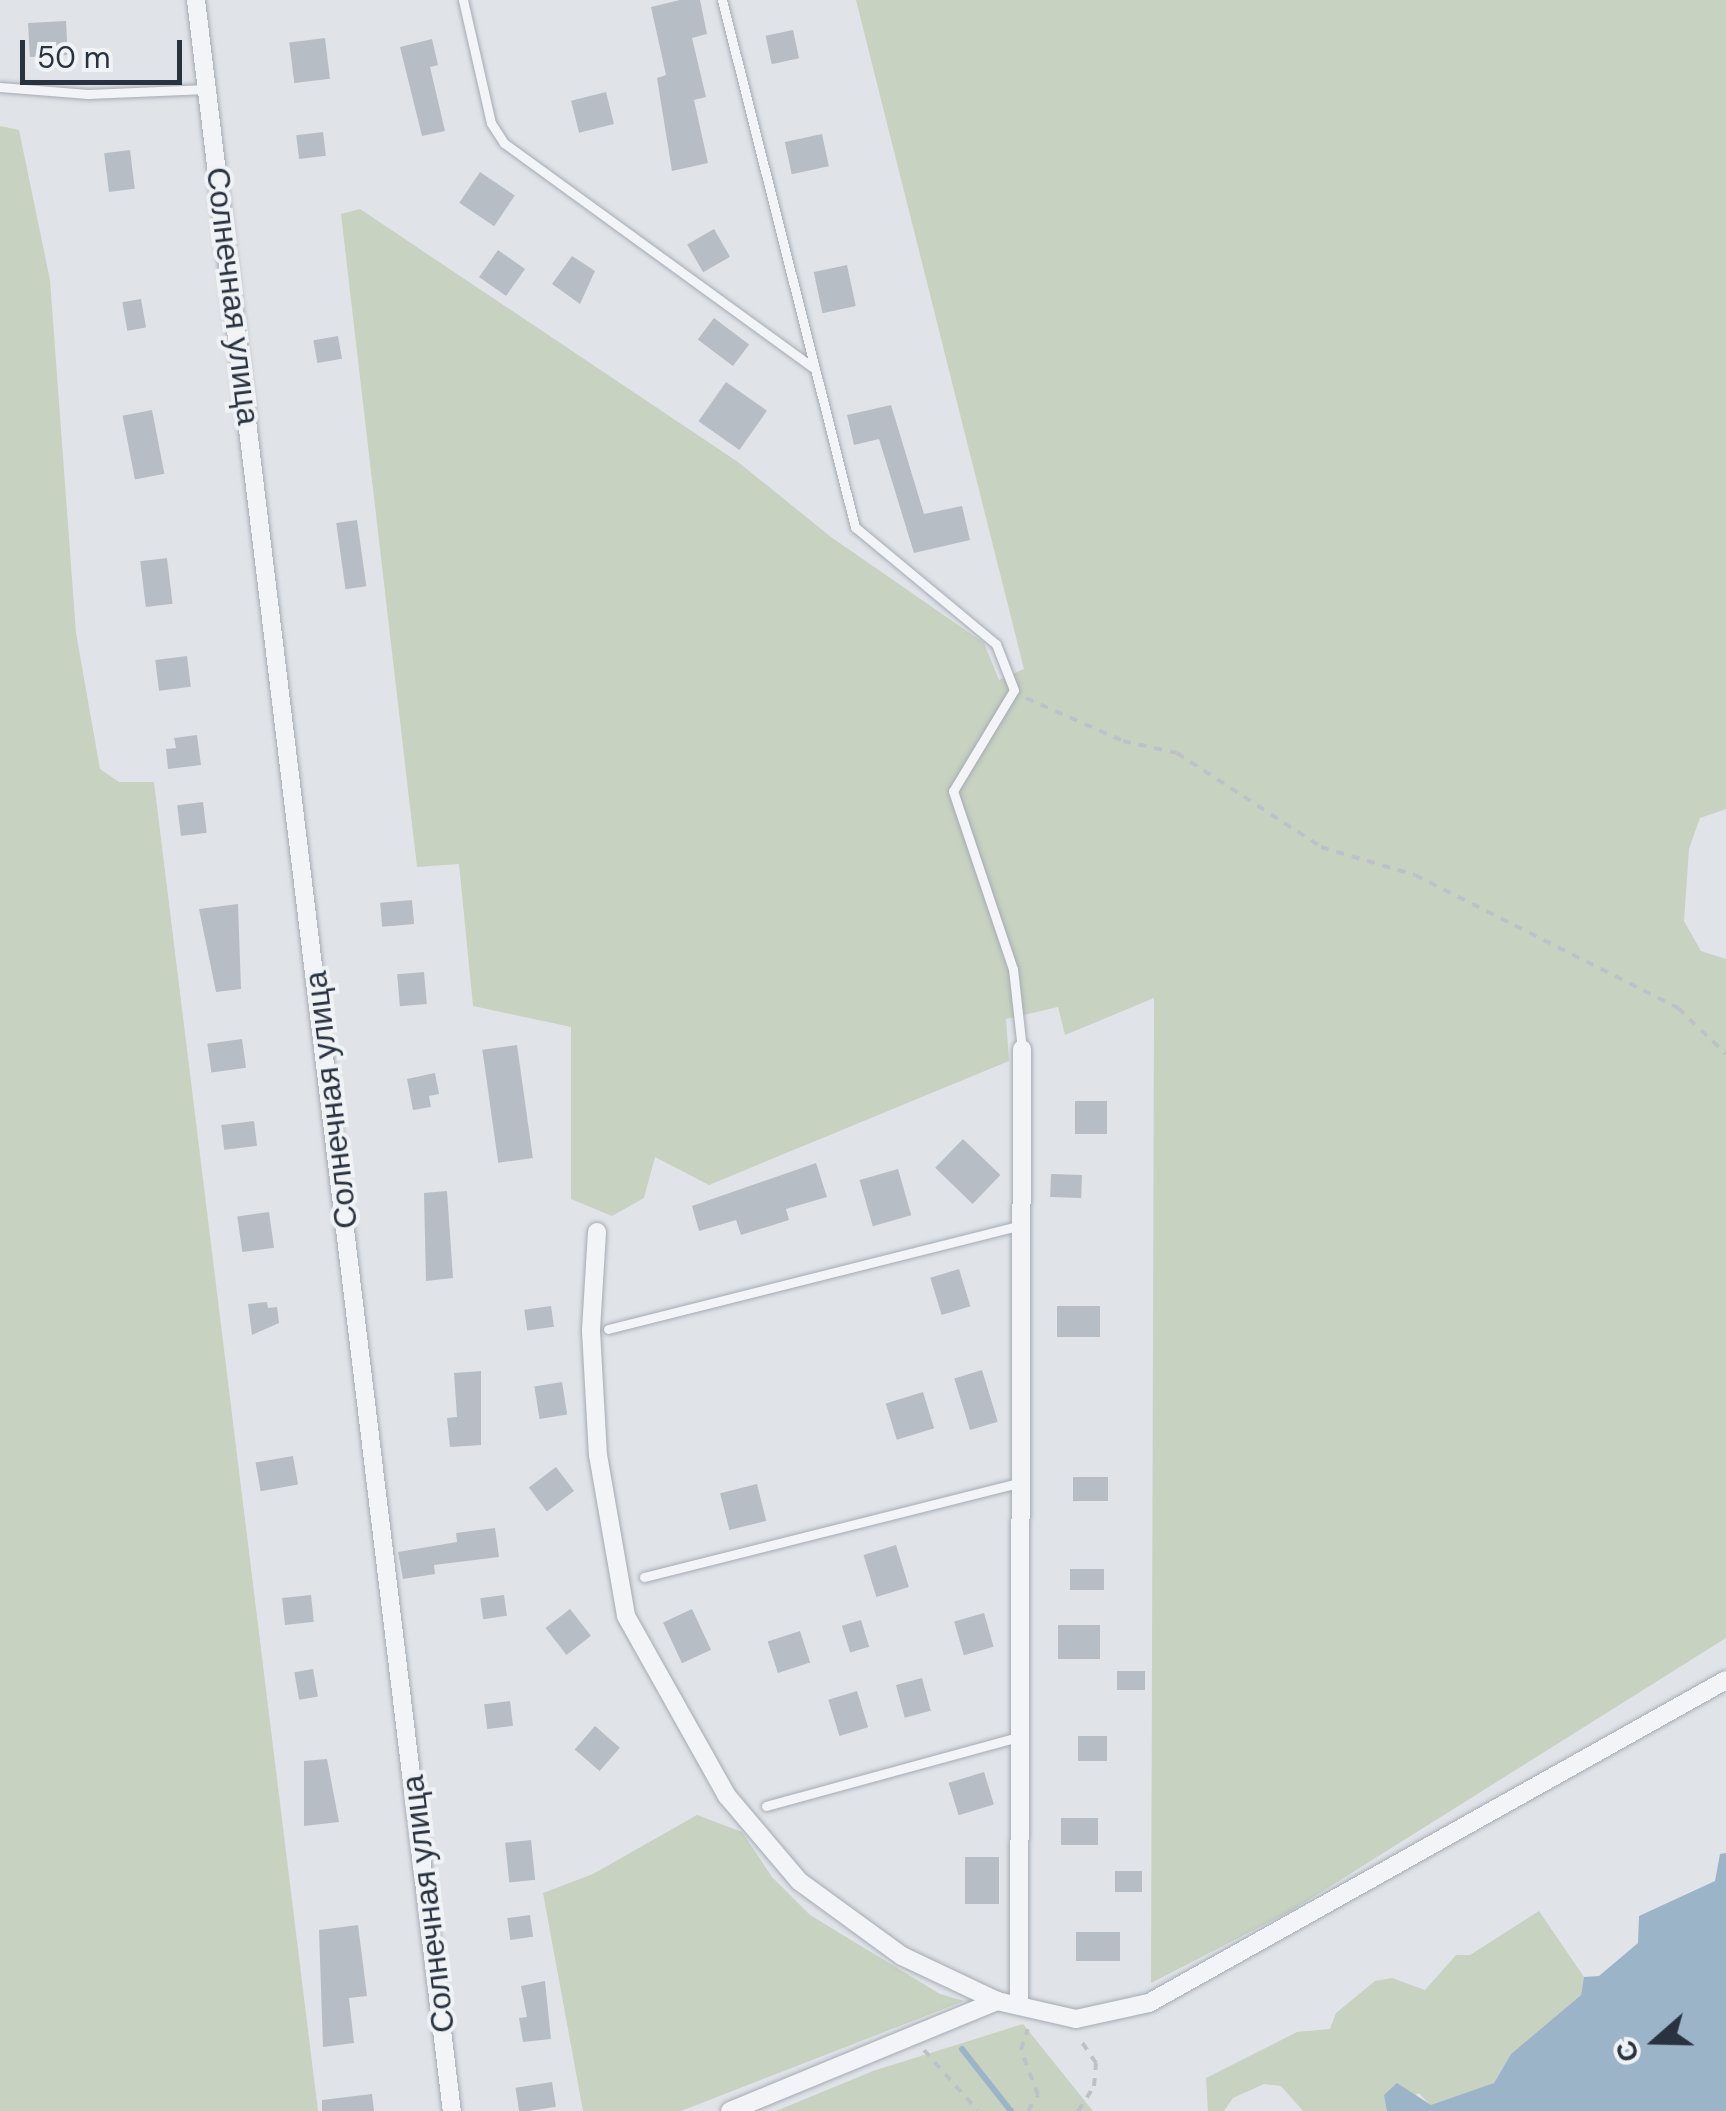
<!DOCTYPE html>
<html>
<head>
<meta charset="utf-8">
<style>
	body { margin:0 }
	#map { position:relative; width:1726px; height:2111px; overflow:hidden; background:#e0e4e9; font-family:"DM Sans",sans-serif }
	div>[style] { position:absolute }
	.green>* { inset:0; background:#c7d2c1 }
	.water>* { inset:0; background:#9bb4c8 }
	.stream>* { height:6px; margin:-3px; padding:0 3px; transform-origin:3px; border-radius:3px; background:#9bb4c8 }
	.building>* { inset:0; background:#b7bdc5; transform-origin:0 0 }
	.path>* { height:4px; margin-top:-2px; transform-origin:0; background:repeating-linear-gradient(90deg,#bec2c7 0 8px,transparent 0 16px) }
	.roads { filter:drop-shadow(0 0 2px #a5abb3) drop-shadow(0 0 2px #a5abb3) }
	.service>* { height:9px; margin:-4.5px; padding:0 4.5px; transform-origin:4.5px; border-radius:4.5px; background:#f3f4f7 }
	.minor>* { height:18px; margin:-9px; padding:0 9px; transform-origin:9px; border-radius:9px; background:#f3f4f7 }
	span { translate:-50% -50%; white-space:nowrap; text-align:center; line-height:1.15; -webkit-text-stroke:8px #eff3f6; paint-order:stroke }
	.street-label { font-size:32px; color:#293340 }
	.north { position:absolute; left:1606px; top:1991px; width:100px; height:100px; -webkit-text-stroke:8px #eff3f6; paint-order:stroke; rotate:250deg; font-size:28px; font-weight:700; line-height:40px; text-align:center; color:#293340 }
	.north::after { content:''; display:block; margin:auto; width:35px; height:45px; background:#293340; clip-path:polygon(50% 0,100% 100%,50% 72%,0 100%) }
	.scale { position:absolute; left:20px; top:40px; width:162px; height:45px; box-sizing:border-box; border:5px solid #293340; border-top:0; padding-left:12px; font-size:30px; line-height:35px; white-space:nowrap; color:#293340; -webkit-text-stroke:8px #eff3f6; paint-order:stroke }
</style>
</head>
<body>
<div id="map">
	<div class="green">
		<div style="clip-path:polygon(856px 0,1726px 0,1726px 809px,1700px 818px,1689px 849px,1684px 921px,1701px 951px,1726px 959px,1726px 1638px,1291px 1911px,1151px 1983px,1154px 998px,1065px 1035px,1058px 1007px,1006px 1019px,1009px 1061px,709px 1185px,655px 1157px,644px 1198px,612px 1216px,571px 1199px,571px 1027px,473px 1006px,459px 864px,417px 867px,341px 214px,360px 209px,738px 462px,831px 537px,984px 643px,999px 680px,1024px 669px)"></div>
		<div style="clip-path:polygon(0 126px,19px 130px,50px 280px,76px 633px,100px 769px,119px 782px,154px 782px,318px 2111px,0 2111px)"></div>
		<div style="clip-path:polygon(697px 1815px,742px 1832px,772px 1877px,810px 1915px,940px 1994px,964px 2001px,681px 2111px,583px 2111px,543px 1893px,593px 1874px)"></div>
		<div style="clip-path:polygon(1539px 1911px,1584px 1977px,1581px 1995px,1511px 2054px,1494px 2083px,1431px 2106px,1419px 2093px,1387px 2111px,1303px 2111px,1281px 2086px,1264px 2084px,1233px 2098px,1224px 2111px,1208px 2111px,1206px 2078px,1297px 2032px,1330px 2029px,1336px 2013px,1375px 1981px,1392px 1978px,1425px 1990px,1456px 1955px,1470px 1955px)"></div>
		<div style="clip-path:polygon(1023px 2024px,1093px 2111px,776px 2111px,873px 2071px)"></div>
	</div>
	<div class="water">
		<div style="clip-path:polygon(1726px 1853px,1726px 2111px,1387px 2111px,1384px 2095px,1397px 2083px,1431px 2105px,1494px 2083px,1511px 2054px,1581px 1995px,1584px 1977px,1599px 1976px,1638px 1943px,1639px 1916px,1715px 1881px,1720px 1854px)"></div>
	</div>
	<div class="stream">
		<div style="left:962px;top:2049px;width:79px;rotate:51.7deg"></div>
	</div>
	<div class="building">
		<div style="clip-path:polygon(680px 0,700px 0,707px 34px,692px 38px,706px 97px,694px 100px,708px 163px,672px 171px,657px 78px,666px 75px,651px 7px)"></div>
		<div style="left:66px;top:21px;width:34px;height:38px;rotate:87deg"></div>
		<div style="left:793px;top:30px;width:29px;height:28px;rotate:78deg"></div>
		<div style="left:325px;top:38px;width:41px;height:36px;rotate:83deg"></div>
		<div style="clip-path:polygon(432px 39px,438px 65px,430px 67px,445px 131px,422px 136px,400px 47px)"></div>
		<div style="left:606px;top:92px;width:33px;height:36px;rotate:76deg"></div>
		<div style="left:323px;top:132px;width:24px;height:27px;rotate:83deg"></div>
		<div style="left:822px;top:134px;width:33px;height:38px;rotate:78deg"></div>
		<div style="left:130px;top:150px;width:39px;height:26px;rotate:83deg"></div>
		<div style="left:480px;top:172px;width:42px;height:37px;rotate:34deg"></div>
		<div style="left:714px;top:229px;width:32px;height:31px;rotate:60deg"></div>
		<div style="left:498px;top:250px;width:33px;height:33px;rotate:35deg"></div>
		<div style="clip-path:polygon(572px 256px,595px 271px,580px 304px,552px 284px)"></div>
		<div style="left:847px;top:265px;width:42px;height:34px;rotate:78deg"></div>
		<div style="left:141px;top:299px;width:29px;height:19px;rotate:80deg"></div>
		<div style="left:714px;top:318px;width:44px;height:27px;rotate:37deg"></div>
		<div style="left:338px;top:336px;width:23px;height:25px;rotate:80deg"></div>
		<div style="left:726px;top:382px;width:50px;height:48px;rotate:35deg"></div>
		<div style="clip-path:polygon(891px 405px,924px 514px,962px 506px,970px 540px,914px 553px,879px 439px,854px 445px,847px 415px)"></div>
		<div style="left:152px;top:410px;width:65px;height:30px;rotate:79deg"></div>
		<div style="left:357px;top:520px;width:67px;height:21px;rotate:82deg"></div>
		<div style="left:167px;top:558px;width:46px;height:27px;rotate:83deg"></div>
		<div style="left:187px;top:656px;width:31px;height:32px;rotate:83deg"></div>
		<div style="clip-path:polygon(197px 735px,201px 765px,168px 769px,166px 749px,176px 748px,174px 738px)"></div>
		<div style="left:203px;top:802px;width:31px;height:26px;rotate:83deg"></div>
		<div style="left:412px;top:900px;width:24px;height:32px;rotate:85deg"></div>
		<div style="clip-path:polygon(238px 904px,241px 989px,216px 992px,199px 909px)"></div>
		<div style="left:424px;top:972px;width:32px;height:27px;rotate:85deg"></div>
		<div style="left:242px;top:1039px;width:29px;height:35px;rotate:82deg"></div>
		<div style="left:517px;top:1045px;width:114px;height:35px;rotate:82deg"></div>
		<div style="clip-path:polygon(435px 1073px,439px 1094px,429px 1096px,431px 1107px,413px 1110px,407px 1079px)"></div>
		<div style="left:1075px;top:1101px;width:32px;height:33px"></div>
		<div style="left:254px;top:1121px;width:25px;height:33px;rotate:83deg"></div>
		<div style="left:963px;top:1139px;width:52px;height:40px;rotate:44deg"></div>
		<div style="clip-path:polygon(816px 1163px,827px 1197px,786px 1209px,789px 1220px,741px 1235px,736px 1220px,699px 1231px,692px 1206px)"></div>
		<div style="left:898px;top:1169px;width:48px;height:40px;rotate:74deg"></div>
		<div style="left:1051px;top:1174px;width:31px;height:23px;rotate:2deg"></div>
		<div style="clip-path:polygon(447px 1191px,453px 1278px,426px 1281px,424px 1193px)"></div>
		<div style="left:269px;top:1212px;width:36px;height:32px;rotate:82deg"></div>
		<div style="left:959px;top:1269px;width:39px;height:30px;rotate:73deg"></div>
		<div style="clip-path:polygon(267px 1302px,268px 1308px,277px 1307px,279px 1323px,252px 1335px,248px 1304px)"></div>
		<div style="left:551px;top:1306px;width:21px;height:27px;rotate:82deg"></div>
		<div style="left:1057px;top:1306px;width:43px;height:31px"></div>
		<div style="left:982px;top:1370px;width:54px;height:29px;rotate:73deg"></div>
		<div style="clip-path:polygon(481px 1371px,481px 1445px,450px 1447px,447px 1418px,457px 1417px,454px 1373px)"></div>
		<div style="left:562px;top:1382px;width:33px;height:28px;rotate:81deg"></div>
		<div style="left:923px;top:1392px;width:38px;height:39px;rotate:73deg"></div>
		<div style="left:293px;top:1456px;width:29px;height:38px;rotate:80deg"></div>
		<div style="left:556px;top:1467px;width:30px;height:34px;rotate:53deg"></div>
		<div style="left:1073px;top:1477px;width:35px;height:24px"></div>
		<div style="left:757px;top:1484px;width:38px;height:38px;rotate:76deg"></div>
		<div style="clip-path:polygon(495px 1528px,499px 1557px,434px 1565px,435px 1574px,403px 1579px,398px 1552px,457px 1542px,456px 1533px)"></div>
		<div style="left:896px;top:1545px;width:44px;height:34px;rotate:73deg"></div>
		<div style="left:1070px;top:1569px;width:34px;height:21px"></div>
		<div style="left:311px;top:1595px;width:27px;height:29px;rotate:84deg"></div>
		<div style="left:504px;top:1595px;width:21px;height:24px;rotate:82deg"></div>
		<div style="left:570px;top:1609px;width:34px;height:31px;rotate:52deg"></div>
		<div style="left:692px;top:1609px;width:45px;height:32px;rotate:65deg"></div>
		<div style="left:984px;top:1613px;width:35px;height:31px;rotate:74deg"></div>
		<div style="left:861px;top:1620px;width:28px;height:20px;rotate:73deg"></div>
		<div style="left:1058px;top:1625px;width:42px;height:34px"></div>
		<div style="left:800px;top:1631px;width:33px;height:34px;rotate:72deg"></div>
		<div style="left:313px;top:1669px;width:28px;height:19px;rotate:80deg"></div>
		<div style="left:1117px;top:1671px;width:28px;height:19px"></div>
		<div style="left:922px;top:1678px;width:34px;height:27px;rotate:75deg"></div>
		<div style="left:857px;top:1691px;width:38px;height:30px;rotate:73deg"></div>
		<div style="left:510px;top:1701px;width:25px;height:26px;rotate:83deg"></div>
		<div style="left:595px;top:1726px;width:33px;height:31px;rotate:41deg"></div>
		<div style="left:1078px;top:1736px;width:29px;height:25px"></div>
		<div style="clip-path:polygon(327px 1759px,339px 1822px,304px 1826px,304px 1761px)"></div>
		<div style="left:984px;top:1772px;width:34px;height:37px;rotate:73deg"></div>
		<div style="left:1061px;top:1818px;width:37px;height:27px"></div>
		<div style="left:531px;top:1840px;width:40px;height:26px;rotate:84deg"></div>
		<div style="left:965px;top:1857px;width:34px;height:47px"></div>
		<div style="left:1115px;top:1871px;width:27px;height:21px"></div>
		<div style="left:530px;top:1915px;width:22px;height:23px;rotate:82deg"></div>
		<div style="clip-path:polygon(358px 1925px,367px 1996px,349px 1998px,354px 2043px,323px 2047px,319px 1930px)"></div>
		<div style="left:1076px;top:1932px;width:44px;height:29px"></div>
		<div style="clip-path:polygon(545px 1981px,551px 2039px,523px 2042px,519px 2018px,527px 2017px,521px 1986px)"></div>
		<div style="left:552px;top:2082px;width:25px;height:37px;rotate:81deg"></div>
		<div style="clip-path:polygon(372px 2094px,374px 2111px,322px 2111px,322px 2100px)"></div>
	</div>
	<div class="path">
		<div style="left:1026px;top:698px;width:106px;rotate:23.9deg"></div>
		<div style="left:1123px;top:741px;width:55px;rotate:12.5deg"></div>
		<div style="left:1177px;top:753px;width:172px;rotate:33.1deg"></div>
		<div style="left:1321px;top:847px;width:98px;rotate:16.6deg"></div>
		<div style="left:1415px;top:875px;width:295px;rotate:26.8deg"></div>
		<div style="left:1678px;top:1008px;width:66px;rotate:43.8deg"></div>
		<div style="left:924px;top:2050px;width:81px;rotate:48.5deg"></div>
		<div style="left:1028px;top:2111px;width:19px;rotate:-58deg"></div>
		<div style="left:1038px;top:2095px;width:48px;rotate:-110.7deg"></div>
		<div style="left:1021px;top:2050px;width:22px;rotate:-72deg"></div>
		<div style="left:1078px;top:2111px;width:30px;rotate:-57deg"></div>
		<div style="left:1094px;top:2086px;width:23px;rotate:-85deg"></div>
		<div style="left:1096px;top:2063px;width:30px;rotate:-124deg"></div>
	</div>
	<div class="roads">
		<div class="service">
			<div style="left:463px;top:0;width:126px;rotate:77.2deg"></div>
			<div style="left:491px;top:123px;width:24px;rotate:57deg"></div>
			<div style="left:504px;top:143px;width:381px;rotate:36deg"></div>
			<div style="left:722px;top:0;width:544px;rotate:75.84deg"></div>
			<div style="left:855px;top:527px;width:183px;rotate:39.7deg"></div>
			<div style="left:996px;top:644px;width:49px;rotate:68.6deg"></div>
			<div style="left:1014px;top:690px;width:118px;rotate:121.1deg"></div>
			<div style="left:953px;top:791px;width:188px;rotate:71.4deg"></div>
			<div style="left:1013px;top:969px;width:81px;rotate:83.6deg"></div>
			<div style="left:0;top:87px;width:88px;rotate:4.5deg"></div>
			<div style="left:88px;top:94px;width:119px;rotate:-2.4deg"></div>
			<div style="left:608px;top:1329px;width:426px;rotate:-14.1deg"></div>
			<div style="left:644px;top:1577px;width:390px;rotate:-14.1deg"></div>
			<div style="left:766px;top:1806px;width:262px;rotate:-15.3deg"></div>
		</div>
		<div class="minor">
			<div style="left:196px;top:0;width:2126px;rotate:83.09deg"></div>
			<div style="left:597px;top:1232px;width:99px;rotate:93.5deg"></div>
			<div style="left:591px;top:1331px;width:124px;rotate:86.8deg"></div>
			<div style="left:598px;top:1455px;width:163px;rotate:80.1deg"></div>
			<div style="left:626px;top:1616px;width:206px;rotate:60.7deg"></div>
			<div style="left:727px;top:1796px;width:111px;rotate:49.7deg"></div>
			<div style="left:799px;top:1881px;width:127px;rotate:36.1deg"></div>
			<div style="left:902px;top:1956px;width:105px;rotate:25.3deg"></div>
			<div style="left:1019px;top:2005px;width:956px;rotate:-89.82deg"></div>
			<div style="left:730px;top:2111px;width:289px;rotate:-22.4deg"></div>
			<div style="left:997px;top:2001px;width:81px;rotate:12.8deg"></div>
			<div style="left:1076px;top:2019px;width:75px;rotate:-12.4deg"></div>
			<div style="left:1149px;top:2003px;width:661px;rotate:-29.24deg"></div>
		</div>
	</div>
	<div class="street-label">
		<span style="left:233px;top:296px;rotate:83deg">Солнечная улица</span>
		<span style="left:331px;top:1100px;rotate:-97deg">Солнечная улица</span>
		<span style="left:428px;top:1904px;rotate:-97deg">Солнечная улица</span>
	</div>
	<div class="north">С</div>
	<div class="scale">50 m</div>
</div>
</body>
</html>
